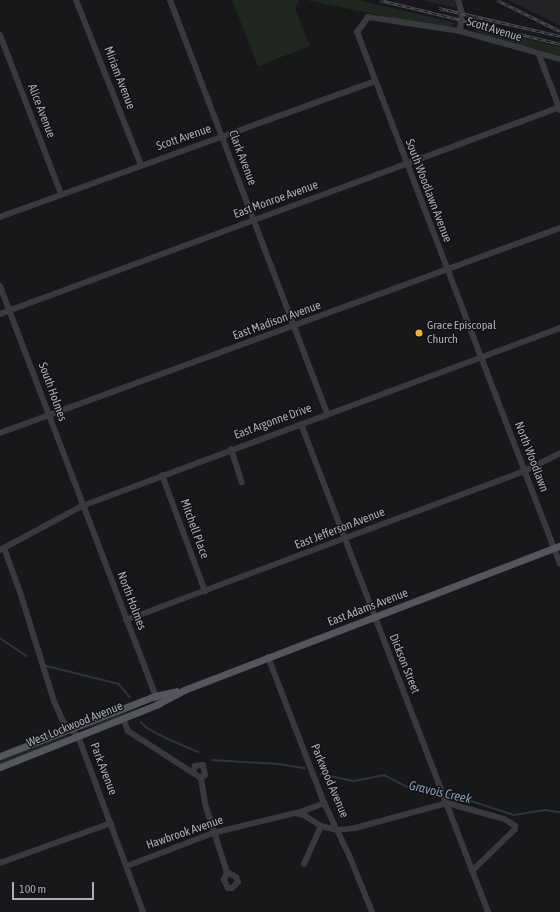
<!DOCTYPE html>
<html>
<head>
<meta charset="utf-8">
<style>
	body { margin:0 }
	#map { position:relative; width:560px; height:912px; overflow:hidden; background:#18171a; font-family:"Asap Condensed",sans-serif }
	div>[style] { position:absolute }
	.built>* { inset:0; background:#242426 }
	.green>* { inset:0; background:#202721 }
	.stream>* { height:1.5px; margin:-0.75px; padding:0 0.75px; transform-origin:0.75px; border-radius:0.75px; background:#2e363d }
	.minor>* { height:6px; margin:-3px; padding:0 3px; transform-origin:3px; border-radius:3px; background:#39393e }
	.major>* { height:7px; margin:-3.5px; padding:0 3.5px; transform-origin:3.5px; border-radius:3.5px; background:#55565d }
	.rail>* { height:3px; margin-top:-1.5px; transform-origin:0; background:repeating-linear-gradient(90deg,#131215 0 4.5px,#4c4d53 0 9px); box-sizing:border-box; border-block:1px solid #4c4d53 }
	.dots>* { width:11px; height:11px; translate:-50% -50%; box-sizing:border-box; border:2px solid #131215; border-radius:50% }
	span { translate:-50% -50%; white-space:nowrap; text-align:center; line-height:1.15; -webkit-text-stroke:3px #131215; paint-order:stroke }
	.street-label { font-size:12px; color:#aaaeb9 }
	.poi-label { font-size:12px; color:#aaaeb9 }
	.left { translate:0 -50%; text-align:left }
	.water-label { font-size:13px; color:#829cb3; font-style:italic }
	.scale { position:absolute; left:12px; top:882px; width:82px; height:18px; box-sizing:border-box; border:2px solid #aaaeb9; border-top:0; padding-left:5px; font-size:12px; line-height:14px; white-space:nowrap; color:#aaaeb9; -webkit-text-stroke:3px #131215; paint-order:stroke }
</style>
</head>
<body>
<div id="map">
	<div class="built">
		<div style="clip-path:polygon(422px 0,455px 0,456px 8px)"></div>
		<div style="clip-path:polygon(508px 0,560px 0,560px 25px,535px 13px)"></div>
	</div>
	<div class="green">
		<div style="clip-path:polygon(232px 0,299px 0,295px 9px,310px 46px,258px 66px)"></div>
		<div style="clip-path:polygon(306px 0,358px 0,456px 23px,451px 27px,404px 20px)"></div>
		<div style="clip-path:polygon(467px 24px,560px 47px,560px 55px,482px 35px)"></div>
		<div style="clip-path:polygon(150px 702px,116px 719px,81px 730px,81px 728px)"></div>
		<div style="clip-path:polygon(63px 735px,68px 737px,0 764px,0 759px)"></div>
	</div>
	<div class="stream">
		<div style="left:0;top:638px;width:32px;rotate:34deg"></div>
		<div style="left:47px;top:666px;width:74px;rotate:14deg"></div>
		<div style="left:119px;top:684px;width:17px;rotate:50deg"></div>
		<div style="left:141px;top:722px;width:8px;rotate:45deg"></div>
		<div style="left:147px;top:728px;width:24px;rotate:28deg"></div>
		<div style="left:168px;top:739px;width:33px;rotate:23deg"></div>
		<div style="left:212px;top:760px;width:67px;rotate:3.4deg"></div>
		<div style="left:279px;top:764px;width:26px;rotate:9deg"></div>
		<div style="left:321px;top:774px;width:34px;rotate:12deg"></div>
		<div style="left:354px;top:781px;width:31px;rotate:-11deg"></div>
		<div style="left:384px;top:775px;width:28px;rotate:27deg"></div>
		<div style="left:409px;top:788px;width:31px;rotate:7deg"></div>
		<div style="left:444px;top:792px;width:74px;rotate:18.2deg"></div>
		<div style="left:514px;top:815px;width:31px;rotate:-9deg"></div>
		<div style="left:545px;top:810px;width:15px;rotate:8deg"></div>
	</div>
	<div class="minor">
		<div style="left:76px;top:0;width:177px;rotate:68.5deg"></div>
		<div style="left:170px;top:0;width:443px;rotate:69.2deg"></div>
		<div style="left:458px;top:0;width:15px;rotate:74deg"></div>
		<div style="left:462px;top:14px;width:17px;rotate:97deg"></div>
		<div style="left:0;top:35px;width:170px;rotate:69deg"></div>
		<div style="left:539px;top:55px;width:59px;rotate:69.1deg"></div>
		<div style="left:560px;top:59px;width:104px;rotate:-164.4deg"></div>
		<div style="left:460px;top:31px;width:93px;rotate:-171.3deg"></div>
		<div style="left:368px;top:17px;width:19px;rotate:126deg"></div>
		<div style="left:357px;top:32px;width:569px;rotate:69.11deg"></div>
		<div style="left:0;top:217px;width:399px;rotate:-19.9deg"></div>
		<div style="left:0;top:286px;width:443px;rotate:69.2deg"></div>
		<div style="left:0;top:314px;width:597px;rotate:-20.29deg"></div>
		<div style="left:301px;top:424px;width:523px;rotate:69.03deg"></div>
		<div style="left:0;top:433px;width:596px;rotate:-20.11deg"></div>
		<div style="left:231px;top:449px;width:35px;rotate:72deg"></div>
		<div style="left:162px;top:475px;width:124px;rotate:69.7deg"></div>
		<div style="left:4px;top:548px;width:47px;rotate:70deg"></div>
		<div style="left:20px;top:592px;width:114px;rotate:72.7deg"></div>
		<div style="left:54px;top:701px;width:24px;rotate:66deg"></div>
		<div style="left:64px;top:723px;width:19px;rotate:43deg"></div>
		<div style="left:78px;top:736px;width:188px;rotate:69.7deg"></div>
		<div style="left:0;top:550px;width:93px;rotate:-28.2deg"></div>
		<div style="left:82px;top:506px;width:510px;rotate:-20.42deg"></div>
		<div style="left:126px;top:620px;width:426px;rotate:-20.5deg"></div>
		<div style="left:525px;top:471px;width:39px;rotate:-27deg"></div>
		<div style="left:268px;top:657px;width:156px;rotate:69deg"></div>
		<div style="left:324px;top:803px;width:58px;rotate:64.3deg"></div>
		<div style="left:349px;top:855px;width:61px;rotate:68deg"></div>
		<div style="left:123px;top:718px;width:14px;rotate:69deg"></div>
		<div style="left:128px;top:731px;width:87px;rotate:32.8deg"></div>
		<div style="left:201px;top:778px;width:26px;rotate:81deg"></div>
		<div style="left:205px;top:804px;width:71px;rotate:72.1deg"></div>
		<div style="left:227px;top:872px;width:9px;rotate:111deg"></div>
		<div style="left:224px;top:880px;width:9px;rotate:63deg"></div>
		<div style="left:228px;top:888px;width:4px"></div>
		<div style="left:232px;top:888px;width:8px;rotate:-45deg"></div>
		<div style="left:238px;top:882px;width:5px;rotate:-112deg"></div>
		<div style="left:236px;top:877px;width:10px;rotate:-151deg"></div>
		<div style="left:193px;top:772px;width:6px;rotate:-72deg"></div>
		<div style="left:195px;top:766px;width:8px;rotate:-7deg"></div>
		<div style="left:203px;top:765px;width:10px;rotate:79deg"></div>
		<div style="left:205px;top:775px;width:5px;rotate:143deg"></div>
		<div style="left:298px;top:813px;width:28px;rotate:-21deg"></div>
		<div style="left:0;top:863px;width:118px;rotate:-19.8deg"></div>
		<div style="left:304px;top:864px;width:42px;rotate:-65.9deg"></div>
		<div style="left:127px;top:866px;width:92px;rotate:-21deg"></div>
		<div style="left:213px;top:833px;width:84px;rotate:-13.7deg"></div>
		<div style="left:295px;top:813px;width:9px;rotate:13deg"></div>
		<div style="left:304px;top:815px;width:20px;rotate:33deg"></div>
		<div style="left:321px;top:826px;width:16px;rotate:14deg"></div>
		<div style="left:337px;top:830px;width:18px;rotate:-6deg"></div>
		<div style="left:355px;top:828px;width:95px;rotate:-15.2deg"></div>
		<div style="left:447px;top:803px;width:59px;rotate:15.7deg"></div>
		<div style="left:504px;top:819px;width:13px;rotate:32deg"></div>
		<div style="left:515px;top:826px;width:3px;rotate:90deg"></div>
		<div style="left:515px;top:829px;width:60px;rotate:135.7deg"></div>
	</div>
	<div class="major">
		<div style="left:0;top:756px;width:166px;rotate:-21.2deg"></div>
		<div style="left:155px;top:696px;width:22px;rotate:-13deg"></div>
		<div style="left:0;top:767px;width:170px;rotate:-21.7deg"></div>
		<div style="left:158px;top:704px;width:30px;rotate:-28deg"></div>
		<div style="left:184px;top:690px;width:403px;rotate:-21deg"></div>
	</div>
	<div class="rail">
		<div style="left:380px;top:0;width:185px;rotate:13.7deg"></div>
		<div style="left:497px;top:0;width:70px;rotate:26.2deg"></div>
		<div style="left:439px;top:8px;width:124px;rotate:13deg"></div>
	</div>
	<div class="dots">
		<div style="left:419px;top:333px;background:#edb33c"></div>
	</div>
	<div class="street-label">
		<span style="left:494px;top:30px;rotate:17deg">Scott Avenue</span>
		<span style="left:119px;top:78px;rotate:69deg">Miriam Avenue</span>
		<span style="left:41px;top:111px;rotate:69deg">Alice Avenue</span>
		<span style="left:184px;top:138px;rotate:-19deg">Scott Avenue</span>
		<span style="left:242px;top:158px;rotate:69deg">Clark Avenue</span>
		<span style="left:428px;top:191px;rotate:69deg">South Woodlawn Avenue</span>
		<span style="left:276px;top:200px;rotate:-20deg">East Monroe Avenue</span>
		<span style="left:277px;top:321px;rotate:-20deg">East Madison Avenue</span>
		<span style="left:52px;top:392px;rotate:70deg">South Holmes</span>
		<span style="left:273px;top:422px;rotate:-20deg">East Argonne Drive</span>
		<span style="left:531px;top:457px;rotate:69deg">North Woodlawn</span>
		<span style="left:194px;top:529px;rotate:70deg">Mitchell Place</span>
		<span style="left:340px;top:529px;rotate:-21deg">East Jefferson Avenue</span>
		<span style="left:131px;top:601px;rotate:69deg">North Holmes</span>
		<span style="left:368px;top:608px;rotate:-21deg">East Adams Avenue</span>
		<span style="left:404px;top:664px;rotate:68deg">Dickson Street</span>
		<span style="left:75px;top:725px;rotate:-22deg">West Lockwood Avenue</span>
		<span style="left:103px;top:769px;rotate:69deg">Park Avenue</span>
		<span style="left:329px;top:781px;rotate:67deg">Parkwood Avenue</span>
		<span style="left:185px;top:833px;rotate:-19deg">Hawbrook Avenue</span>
	</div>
	<div class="poi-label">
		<span class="left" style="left:427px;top:333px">Grace Episcopal<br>Church</span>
	</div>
	<div class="water-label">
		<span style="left:440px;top:793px;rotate:13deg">Gravois Creek</span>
	</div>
	<div class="scale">100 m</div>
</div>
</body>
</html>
